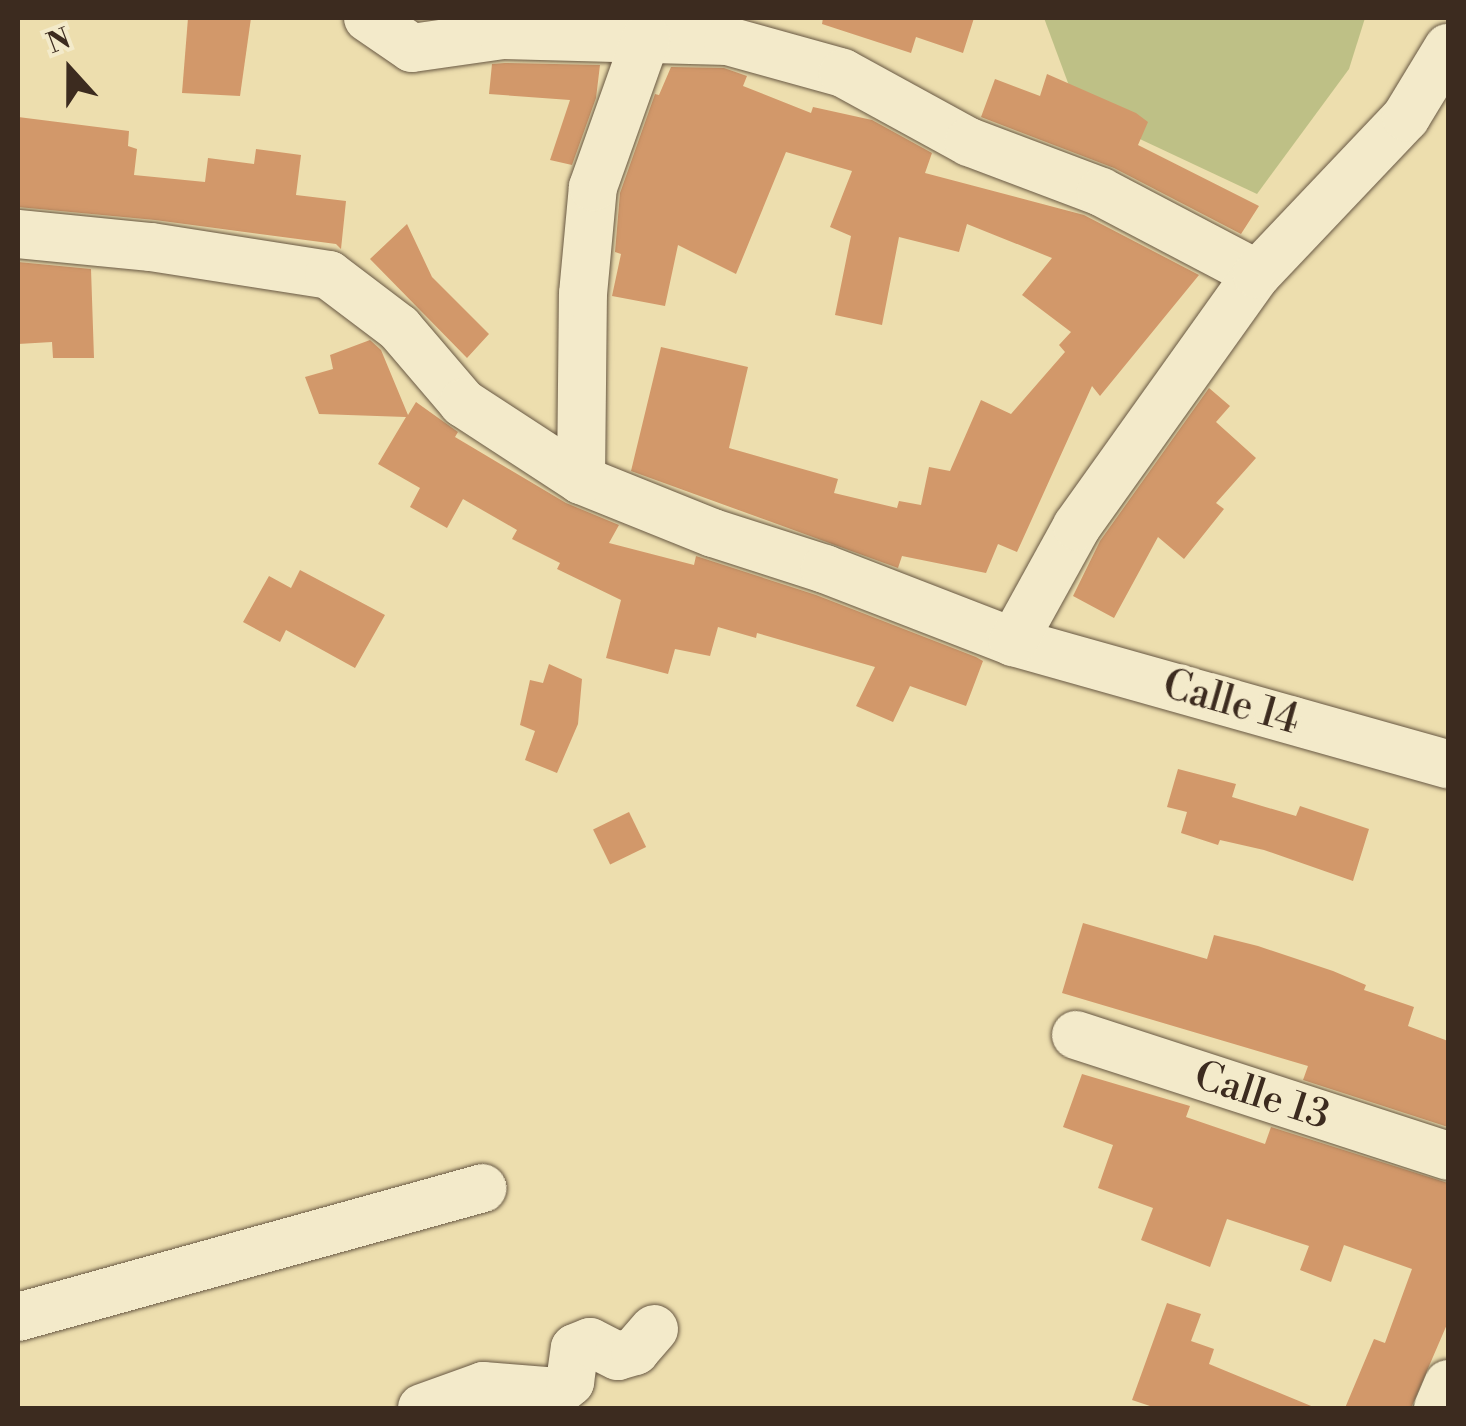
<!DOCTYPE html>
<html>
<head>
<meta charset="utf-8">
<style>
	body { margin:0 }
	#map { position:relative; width:1466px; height:1426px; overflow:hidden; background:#eddeae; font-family:"Libre Bodoni",serif }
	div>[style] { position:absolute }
	.green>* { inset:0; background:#bec086 }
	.building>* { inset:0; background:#d2986a; transform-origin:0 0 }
	.roads { filter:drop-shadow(0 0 2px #685843) drop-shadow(0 0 2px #685843) }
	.street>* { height:48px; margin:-24px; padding:0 24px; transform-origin:24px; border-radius:24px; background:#f3eaca }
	span { translate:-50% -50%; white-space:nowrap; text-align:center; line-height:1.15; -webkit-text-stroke:9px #f3eaca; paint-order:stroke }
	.street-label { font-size:40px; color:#3c2b1f }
	.frame { position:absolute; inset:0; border:20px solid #3c2b1f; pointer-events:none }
	.north { position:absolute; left:20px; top:20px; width:100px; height:100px; -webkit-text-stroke:8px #f3eaca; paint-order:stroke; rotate:339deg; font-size:28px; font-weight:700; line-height:40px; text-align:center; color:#3c2b1f }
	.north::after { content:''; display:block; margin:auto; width:35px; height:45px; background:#3c2b1f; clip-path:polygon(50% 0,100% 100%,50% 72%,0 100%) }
</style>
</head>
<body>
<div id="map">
	<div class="green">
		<div style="clip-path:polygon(1044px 18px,1365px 18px,1349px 69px,1257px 194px,1078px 110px)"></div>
	</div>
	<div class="building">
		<div style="clip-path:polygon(188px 18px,251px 18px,240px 96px,182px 93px)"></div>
		<div style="clip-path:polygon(823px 18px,974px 18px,963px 53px,916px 37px,911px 53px,822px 24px)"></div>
		<div style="clip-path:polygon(505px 63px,600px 65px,596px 98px,572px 165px,550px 160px,570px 100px,489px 94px,492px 64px)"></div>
		<div style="clip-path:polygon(671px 67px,724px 68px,747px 76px,743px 86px,811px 113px,813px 107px,872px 120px,932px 153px,925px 173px,1084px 215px,1199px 275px,1100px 396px,1092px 386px,1017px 552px,998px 544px,986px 573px,902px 556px,898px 568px,631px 471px,661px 347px,748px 367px,729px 448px,838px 479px,834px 493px,897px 508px,899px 501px,921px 505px,929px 467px,950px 471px,981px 400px,1011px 414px,1065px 352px,1059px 345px,1071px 332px,1022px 295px,1052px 258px,967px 224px,959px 252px,899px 237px,882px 325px,835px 315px,851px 236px,830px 227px,852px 171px,786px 152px,736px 274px,678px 245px,665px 306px,612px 296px,621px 254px,615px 252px,620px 193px,655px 94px,659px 95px)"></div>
		<div style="clip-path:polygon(1047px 74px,1136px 113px,1148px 122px,1138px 145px,1259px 206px,1241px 234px,1114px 168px,981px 117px,995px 79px,1040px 96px)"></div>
		<div style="clip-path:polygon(18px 117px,129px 131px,128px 146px,137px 149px,134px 175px,205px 182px,208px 158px,254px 164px,256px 149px,301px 155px,296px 195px,346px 201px,341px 249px,336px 244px,155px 220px,18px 207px)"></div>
		<div style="clip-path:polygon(407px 224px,432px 277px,489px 334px,467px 358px,370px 259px)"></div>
		<div style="clip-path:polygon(18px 262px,91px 269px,94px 358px,53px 358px,52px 342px,18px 344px)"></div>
		<div style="clip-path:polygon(370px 340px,381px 350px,408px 415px,416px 402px,458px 432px,455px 437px,566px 503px,619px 525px,609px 543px,694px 565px,696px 556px,816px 595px,976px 657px,983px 661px,966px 706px,910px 686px,893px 722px,856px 706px,875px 667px,757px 633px,756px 638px,718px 627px,710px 656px,675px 649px,668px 674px,606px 658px,621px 600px,557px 569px,560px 563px,512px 539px,517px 530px,463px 499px,447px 528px,410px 507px,420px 488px,378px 464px,406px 417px,319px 414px,305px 377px,333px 369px,330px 355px)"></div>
		<div style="clip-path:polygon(1209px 388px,1230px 406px,1216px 422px,1256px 458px,1216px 503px,1224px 509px,1184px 559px,1158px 537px,1114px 618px,1073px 596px,1100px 541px)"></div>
		<div style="clip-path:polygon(300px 570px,385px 615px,355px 668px,286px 630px,280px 642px,243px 622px,269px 576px,291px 588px)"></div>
		<div style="clip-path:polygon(549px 664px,582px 679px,578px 724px,557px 773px,525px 760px,535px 731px,520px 725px,530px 680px,543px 683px)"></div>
		<div style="clip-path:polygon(1178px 769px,1236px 784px,1232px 797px,1296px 816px,1300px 806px,1369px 829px,1353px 881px,1264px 850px,1220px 840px,1218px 845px,1181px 833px,1187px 812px,1167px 807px)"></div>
		<div style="left:629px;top:812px;width:39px;height:40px;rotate:64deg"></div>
		<div style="clip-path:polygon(1083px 923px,1207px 959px,1214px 935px,1258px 946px,1333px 971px,1366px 985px,1364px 990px,1414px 1007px,1408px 1026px,1448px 1041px,1448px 1127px,1303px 1080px,1308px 1066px,1062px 993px)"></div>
		<div style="clip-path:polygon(1082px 1074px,1190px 1106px,1186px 1117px,1265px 1144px,1271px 1127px,1448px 1183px,1448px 1322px,1411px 1408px,1345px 1408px,1374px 1339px,1385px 1343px,1412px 1269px,1344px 1245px,1331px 1282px,1300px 1270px,1309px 1246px,1227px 1219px,1210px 1267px,1141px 1240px,1153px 1208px,1098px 1188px,1113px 1145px,1063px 1127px)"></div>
		<div style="clip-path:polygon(1167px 1303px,1201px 1314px,1191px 1341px,1214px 1349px,1209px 1364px,1316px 1408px,1156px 1408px,1132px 1400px)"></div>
	</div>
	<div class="roads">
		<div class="street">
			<div style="left:368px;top:18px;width:53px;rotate:34.3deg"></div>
			<div style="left:412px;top:48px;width:92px;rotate:-8.1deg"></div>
			<div style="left:503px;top:35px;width:225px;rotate:1.5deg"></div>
			<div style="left:728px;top:41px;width:119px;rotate:15.5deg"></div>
			<div style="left:843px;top:73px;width:144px;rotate:28.7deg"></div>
			<div style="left:969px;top:142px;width:141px;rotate:20.7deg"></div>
			<div style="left:1101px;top:192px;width:176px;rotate:27.7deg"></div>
			<div style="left:18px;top:234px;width:134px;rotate:5.6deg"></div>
			<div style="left:151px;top:247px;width:180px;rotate:8.9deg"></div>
			<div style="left:329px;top:275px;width:88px;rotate:37.1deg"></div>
			<div style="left:399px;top:328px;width:99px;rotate:49.5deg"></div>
			<div style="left:463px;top:403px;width:141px;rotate:33.1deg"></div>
			<div style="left:581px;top:480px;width:142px;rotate:21.9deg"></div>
			<div style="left:713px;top:533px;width:118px;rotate:17.8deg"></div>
			<div style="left:825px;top:569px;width:202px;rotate:21.2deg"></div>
			<div style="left:1013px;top:642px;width:452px;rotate:15.7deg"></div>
			<div style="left:581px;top:480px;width:186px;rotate:-89.4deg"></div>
			<div style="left:583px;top:294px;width:107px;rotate:-84.7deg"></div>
			<div style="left:593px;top:187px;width:158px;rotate:-70.4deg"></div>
			<div style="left:1013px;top:642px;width:132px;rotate:-61.1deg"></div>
			<div style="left:1077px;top:526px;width:310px;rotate:-54.5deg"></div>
			<div style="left:1257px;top:274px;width:216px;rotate:-46.5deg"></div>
			<div style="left:1406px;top:117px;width:81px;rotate:-58.7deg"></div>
			<div style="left:1076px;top:1035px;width:391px;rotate:18deg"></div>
			<div style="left:18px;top:1317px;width:482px;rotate:-15.5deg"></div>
			<div style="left:422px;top:1408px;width:65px;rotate:-19.8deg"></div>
			<div style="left:483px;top:1386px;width:75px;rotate:4.6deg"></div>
			<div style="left:558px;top:1392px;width:16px;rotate:-40deg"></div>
			<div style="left:570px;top:1382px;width:34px;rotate:-82deg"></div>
			<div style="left:575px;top:1348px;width:16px;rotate:-22deg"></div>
			<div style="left:590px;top:1342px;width:31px;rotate:27deg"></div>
			<div style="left:618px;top:1356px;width:18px;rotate:-16deg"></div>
			<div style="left:635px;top:1351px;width:29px;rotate:-49deg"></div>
			<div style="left:1438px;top:1408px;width:26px;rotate:-67deg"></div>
		</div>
	</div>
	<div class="street-label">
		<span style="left:1231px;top:703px;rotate:16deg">Calle 14</span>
		<span style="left:1262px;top:1096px;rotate:18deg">Calle 13</span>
	</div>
	<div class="frame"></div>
	<div class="north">N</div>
</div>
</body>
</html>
